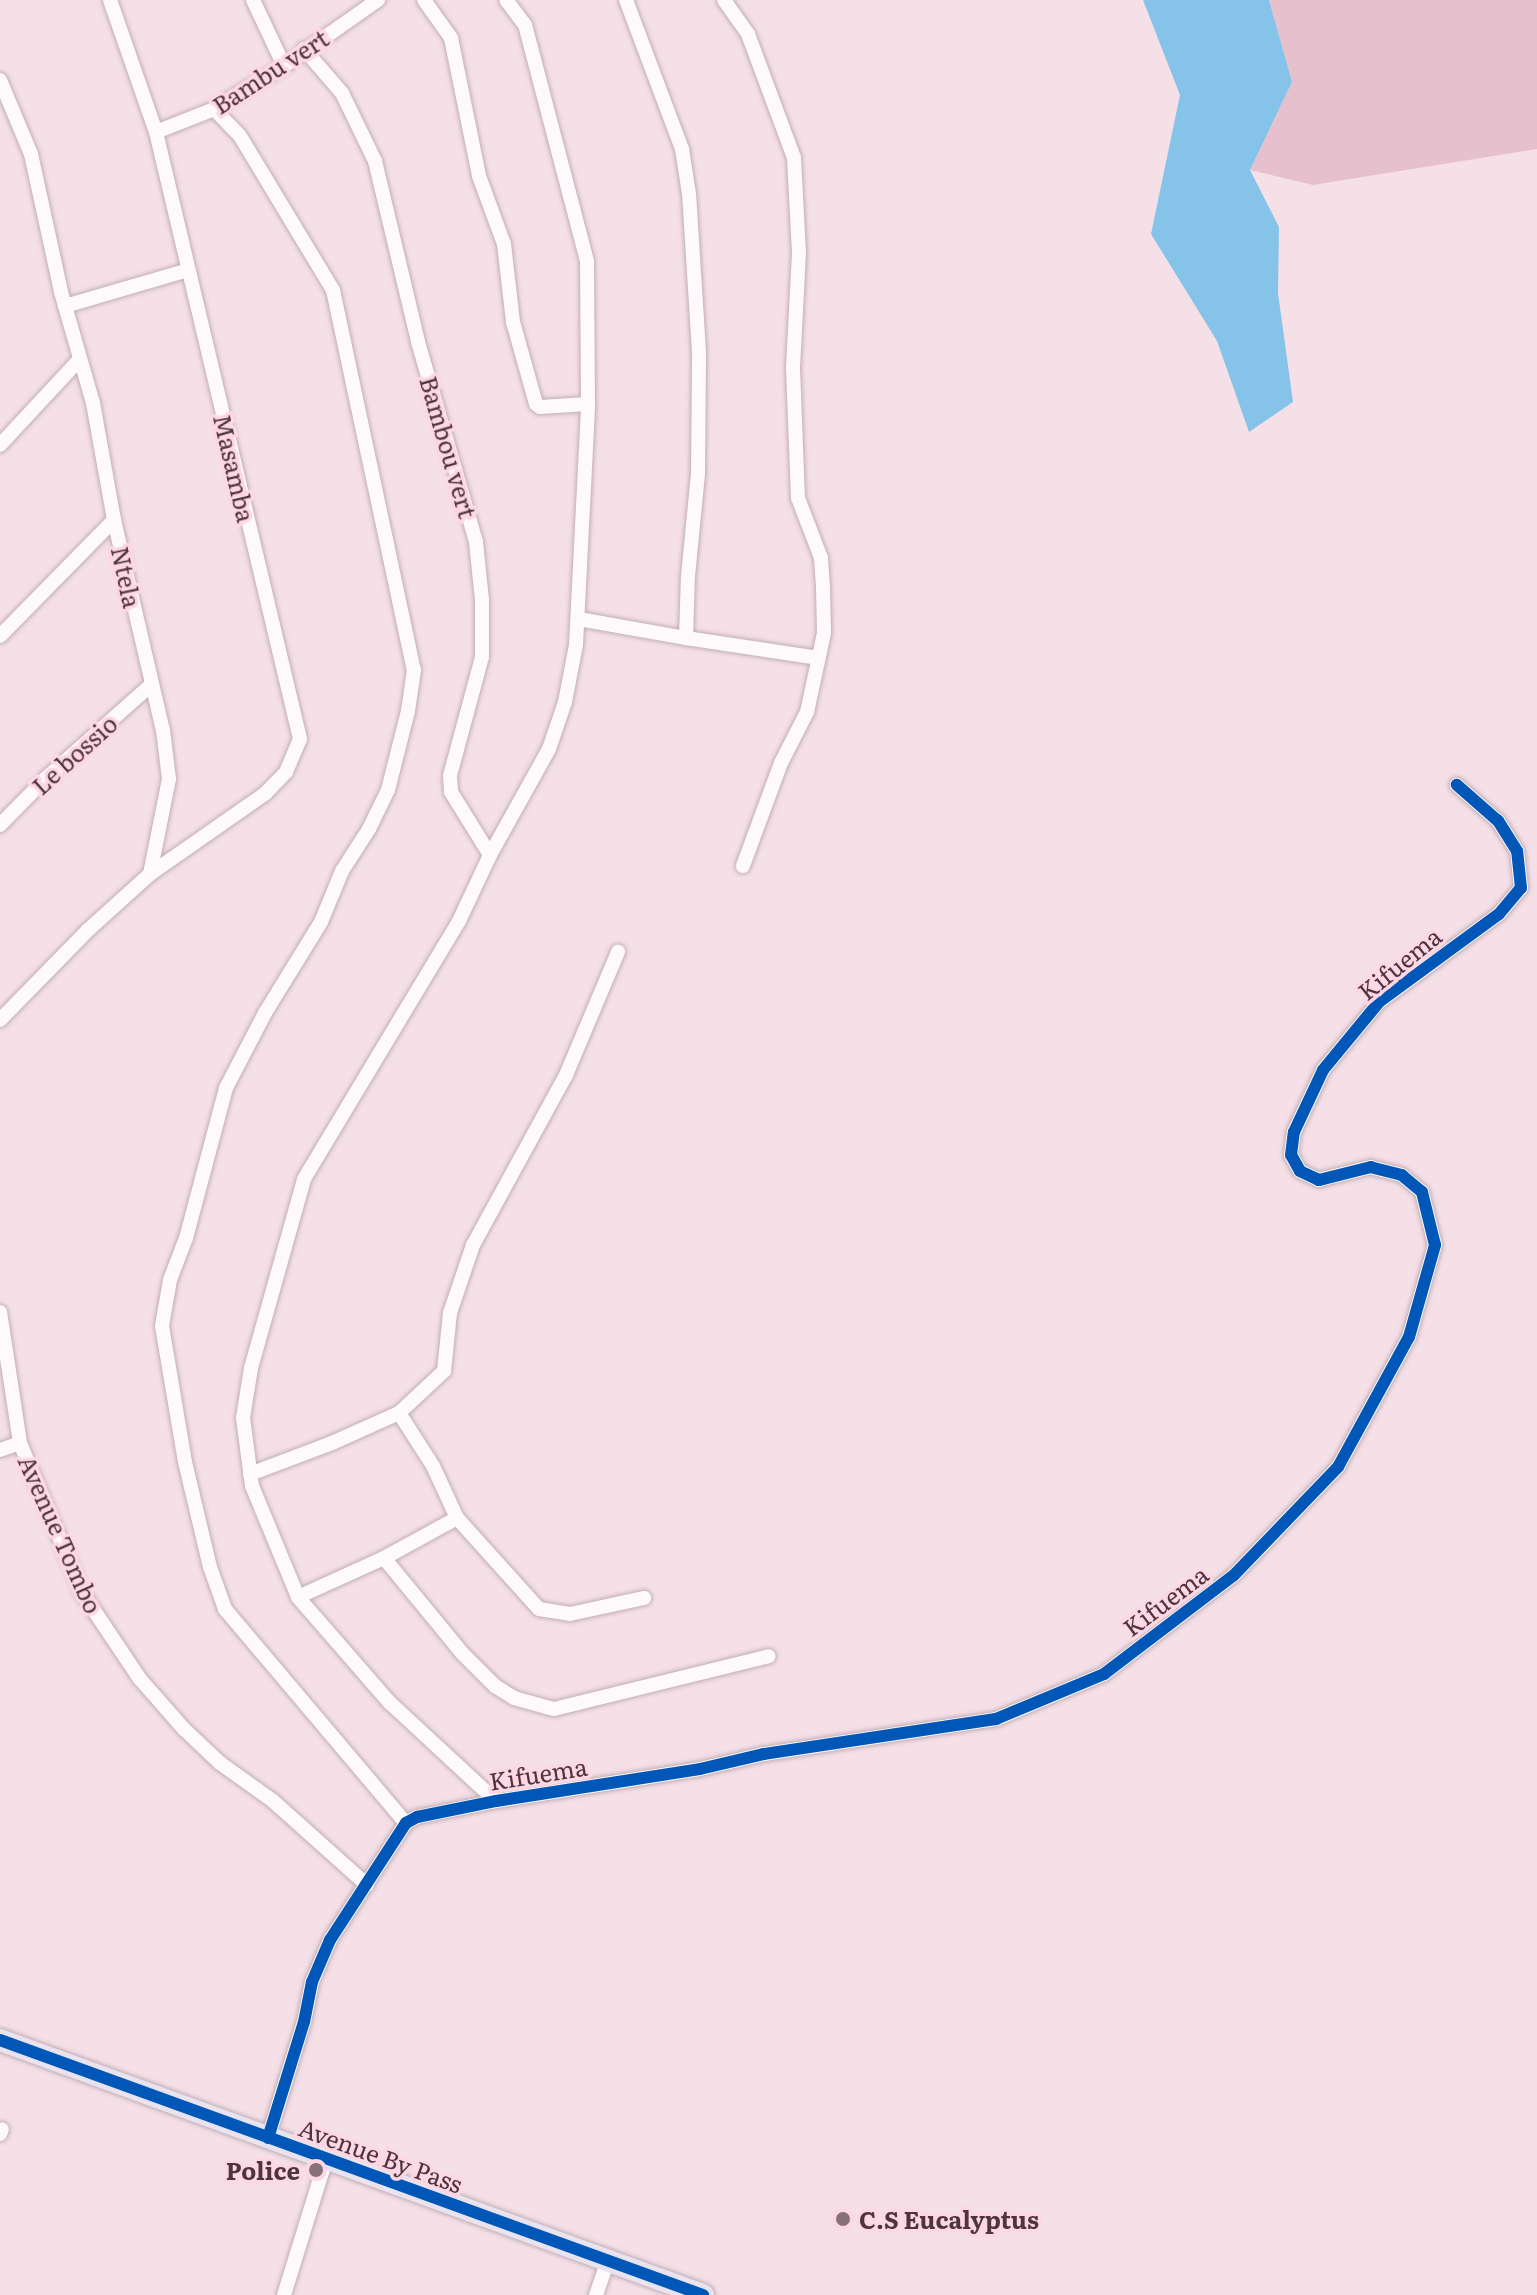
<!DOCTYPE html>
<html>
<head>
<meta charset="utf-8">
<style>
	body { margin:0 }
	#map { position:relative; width:1537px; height:2295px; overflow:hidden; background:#f5e0e8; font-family:Literata,serif }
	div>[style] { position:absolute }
	.green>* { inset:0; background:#e7c0ce }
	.water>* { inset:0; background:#86c3e9 }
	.roads { filter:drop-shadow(0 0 2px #c2aeb5) drop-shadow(0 0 2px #c2aeb5) }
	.minor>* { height:14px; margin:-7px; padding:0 7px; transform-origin:7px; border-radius:7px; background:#fefafc }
	.highway>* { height:22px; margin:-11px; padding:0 11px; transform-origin:11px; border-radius:11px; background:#e9e3ef }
	.cycleway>* { height:12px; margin:-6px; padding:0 6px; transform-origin:6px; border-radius:6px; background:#0057b8 }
	.dots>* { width:22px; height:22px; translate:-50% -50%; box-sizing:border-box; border:4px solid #fed7e5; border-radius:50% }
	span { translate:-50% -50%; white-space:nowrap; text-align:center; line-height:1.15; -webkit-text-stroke:7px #fed7e5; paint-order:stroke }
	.street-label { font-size:24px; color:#4d343d }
	.poi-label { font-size:24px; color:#4d343d; font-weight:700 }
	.right { translate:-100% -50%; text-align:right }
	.left { translate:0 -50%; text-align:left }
</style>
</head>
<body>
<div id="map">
	<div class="green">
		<div style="clip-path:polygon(1269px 0,1537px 0,1537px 149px,1313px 185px,1250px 170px,1292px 82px)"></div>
	</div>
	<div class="water">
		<div style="clip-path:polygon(1143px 0,1269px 0,1292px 82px,1250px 170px,1279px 227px,1278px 293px,1293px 402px,1249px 432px,1217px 341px,1151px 234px,1180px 95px)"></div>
	</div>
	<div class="roads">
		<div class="minor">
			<div style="left:110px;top:0;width:140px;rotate:70.8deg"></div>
			<div style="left:156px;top:132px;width:624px;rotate:76.65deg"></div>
			<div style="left:300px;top:739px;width:36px;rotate:113deg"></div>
			<div style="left:286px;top:772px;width:29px;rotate:134deg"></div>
			<div style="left:266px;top:793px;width:141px;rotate:145.1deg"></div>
			<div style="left:253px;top:0;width:73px;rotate:64.8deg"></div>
			<div style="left:424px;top:0;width:47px;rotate:54.6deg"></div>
			<div style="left:451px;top:38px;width:141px;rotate:78.5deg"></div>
			<div style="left:479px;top:176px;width:72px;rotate:69.8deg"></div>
			<div style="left:504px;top:244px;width:79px;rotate:83.4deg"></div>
			<div style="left:513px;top:322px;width:85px;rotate:74.3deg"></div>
			<div style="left:536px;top:404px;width:5px;rotate:37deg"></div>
			<div style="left:540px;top:407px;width:48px;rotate:-3.6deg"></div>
			<div style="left:724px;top:0;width:42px;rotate:54.8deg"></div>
			<div style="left:748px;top:34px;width:132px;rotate:69.6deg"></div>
			<div style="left:794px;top:158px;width:95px;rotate:87deg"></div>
			<div style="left:799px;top:253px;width:115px;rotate:93deg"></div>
			<div style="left:793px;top:368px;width:130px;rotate:87.8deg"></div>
			<div style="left:798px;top:498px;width:64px;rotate:69deg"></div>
			<div style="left:821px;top:558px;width:30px;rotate:86deg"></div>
			<div style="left:823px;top:588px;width:45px;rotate:88.7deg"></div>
			<div style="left:824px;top:633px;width:81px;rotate:102.1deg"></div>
			<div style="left:807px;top:712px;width:57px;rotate:117deg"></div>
			<div style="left:781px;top:763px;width:110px;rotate:110.3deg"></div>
			<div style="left:304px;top:49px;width:58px;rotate:49.2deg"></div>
			<div style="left:342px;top:93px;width:76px;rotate:64.1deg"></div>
			<div style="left:375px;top:161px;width:186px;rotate:76.6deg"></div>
			<div style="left:418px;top:342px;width:208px;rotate:73.8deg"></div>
			<div style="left:476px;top:542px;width:58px;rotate:84.1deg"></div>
			<div style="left:482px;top:600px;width:57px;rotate:90deg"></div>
			<div style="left:482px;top:657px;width:123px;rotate:105.1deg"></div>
			<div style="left:450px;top:776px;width:16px;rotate:86deg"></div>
			<div style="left:451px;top:792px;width:74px;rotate:58.2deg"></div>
			<div style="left:0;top:80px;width:80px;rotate:67.3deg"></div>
			<div style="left:31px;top:154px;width:141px;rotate:77.7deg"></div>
			<div style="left:61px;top:292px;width:116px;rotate:73.9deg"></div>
			<div style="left:93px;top:403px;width:119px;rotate:79.8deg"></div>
			<div style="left:114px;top:520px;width:216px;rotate:76.9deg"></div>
			<div style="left:163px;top:730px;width:49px;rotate:83deg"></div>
			<div style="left:169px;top:779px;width:97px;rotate:101.3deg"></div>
			<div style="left:150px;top:874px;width:84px;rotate:137.9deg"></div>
			<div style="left:88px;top:930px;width:126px;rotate:134.4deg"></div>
			<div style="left:214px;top:109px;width:37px;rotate:46deg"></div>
			<div style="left:240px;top:136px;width:180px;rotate:58.9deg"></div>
			<div style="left:333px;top:290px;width:389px;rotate:78deg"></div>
			<div style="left:414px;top:670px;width:41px;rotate:98.3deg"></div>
			<div style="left:408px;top:711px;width:81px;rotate:104.2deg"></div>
			<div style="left:388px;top:790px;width:43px;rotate:116deg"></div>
			<div style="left:369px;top:829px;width:50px;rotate:122.7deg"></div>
			<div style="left:342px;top:871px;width:55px;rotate:112.4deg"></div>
			<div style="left:321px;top:922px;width:107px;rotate:121.6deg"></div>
			<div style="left:265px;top:1013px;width:85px;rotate:117.5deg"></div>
			<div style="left:226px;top:1088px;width:155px;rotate:104.9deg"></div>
			<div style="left:186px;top:1238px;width:45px;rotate:110.9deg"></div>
			<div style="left:170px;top:1280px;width:47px;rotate:99.9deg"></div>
			<div style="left:162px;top:1326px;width:138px;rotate:80.4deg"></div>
			<div style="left:185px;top:1462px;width:108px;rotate:76.6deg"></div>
			<div style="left:210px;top:1567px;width:45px;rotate:70.3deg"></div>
			<div style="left:225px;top:1609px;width:280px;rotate:49.8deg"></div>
			<div style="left:156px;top:132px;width:62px;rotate:-21.6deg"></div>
			<div style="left:214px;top:109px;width:82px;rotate:-31.6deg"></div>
			<div style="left:284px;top:66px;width:115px;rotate:-35.1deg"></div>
			<div style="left:65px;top:306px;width:128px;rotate:-16.3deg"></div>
			<div style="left:0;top:445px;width:117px;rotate:-47.1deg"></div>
			<div style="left:579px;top:619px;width:109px;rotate:10.1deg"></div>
			<div style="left:686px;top:638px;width:62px;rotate:-88.2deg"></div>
			<div style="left:688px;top:576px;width:102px;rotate:-84.4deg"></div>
			<div style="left:698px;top:474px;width:122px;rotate:-89.5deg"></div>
			<div style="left:699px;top:352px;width:158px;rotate:-93.6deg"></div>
			<div style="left:689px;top:194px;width:46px;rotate:-98.8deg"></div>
			<div style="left:682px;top:149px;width:159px;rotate:-110.6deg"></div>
			<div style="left:0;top:636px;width:163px;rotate:-45.5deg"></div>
			<div style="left:686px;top:638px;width:134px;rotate:8.6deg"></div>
			<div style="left:0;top:825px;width:64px;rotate:-45.6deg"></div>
			<div style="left:45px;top:779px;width:142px;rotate:-41.6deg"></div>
			<div style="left:0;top:1312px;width:133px;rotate:81.3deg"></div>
			<div style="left:20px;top:1443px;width:164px;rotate:67.4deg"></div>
			<div style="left:83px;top:1594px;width:102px;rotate:56.2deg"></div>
			<div style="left:140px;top:1679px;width:67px;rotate:48.7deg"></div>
			<div style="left:184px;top:1729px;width:50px;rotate:43.4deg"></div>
			<div style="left:220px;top:1763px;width:65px;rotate:35.6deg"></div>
			<div style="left:273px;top:1801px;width:126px;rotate:41.8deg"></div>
			<div style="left:399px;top:1413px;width:63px;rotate:57.3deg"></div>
			<div style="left:433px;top:1466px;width:57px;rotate:65.2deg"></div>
			<div style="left:457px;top:1518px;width:122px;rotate:48deg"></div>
			<div style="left:539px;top:1609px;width:31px;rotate:9deg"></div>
			<div style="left:570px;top:1614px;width:76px;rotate:-12.2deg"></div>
			<div style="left:0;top:1450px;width:21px;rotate:-19deg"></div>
			<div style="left:250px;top:1474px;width:88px;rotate:-20.7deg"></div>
			<div style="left:332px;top:1443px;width:73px;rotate:-24.1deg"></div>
			<div style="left:399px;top:1413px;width:62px;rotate:-43deg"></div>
			<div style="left:444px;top:1371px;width:58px;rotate:-84.1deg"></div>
			<div style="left:450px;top:1313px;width:72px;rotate:-71.3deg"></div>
			<div style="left:473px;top:1245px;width:194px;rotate:-61.3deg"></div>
			<div style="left:566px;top:1075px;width:134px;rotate:-67.1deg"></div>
			<div style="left:384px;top:1558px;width:123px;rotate:50.6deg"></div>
			<div style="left:462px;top:1653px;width:47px;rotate:45deg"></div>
			<div style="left:495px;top:1686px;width:22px;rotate:32deg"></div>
			<div style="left:514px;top:1698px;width:41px;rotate:15.4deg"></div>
			<div style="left:554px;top:1709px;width:221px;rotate:-13.8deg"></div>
			<div style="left:298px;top:1597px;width:94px;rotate:-24.4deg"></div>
			<div style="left:384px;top:1558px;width:83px;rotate:-28.7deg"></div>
			<div style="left:496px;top:1801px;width:144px;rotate:-137.2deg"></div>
			<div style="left:390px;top:1703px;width:140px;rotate:-131deg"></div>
			<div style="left:298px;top:1597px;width:120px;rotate:-112.5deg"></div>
			<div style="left:252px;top:1486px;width:69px;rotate:-97.5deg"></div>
			<div style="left:243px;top:1418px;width:51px;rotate:-80.9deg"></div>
			<div style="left:251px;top:1368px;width:196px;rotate:-74.3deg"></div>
			<div style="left:304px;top:1179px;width:301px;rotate:-59deg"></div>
			<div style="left:459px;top:921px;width:73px;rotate:-64.8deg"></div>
			<div style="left:490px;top:855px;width:121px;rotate:-60.9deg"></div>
			<div style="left:549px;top:749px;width:50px;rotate:-71.2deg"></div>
			<div style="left:565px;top:702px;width:58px;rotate:-79.1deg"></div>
			<div style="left:576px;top:645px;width:241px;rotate:-87.1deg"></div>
			<div style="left:588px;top:404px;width:143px;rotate:-90.4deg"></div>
			<div style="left:587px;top:261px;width:244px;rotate:-104.7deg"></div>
			<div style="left:525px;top:25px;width:31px;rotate:-127deg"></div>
			<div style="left:0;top:2134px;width:5px;rotate:-68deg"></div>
			<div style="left:268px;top:2138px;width:121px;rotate:-72.8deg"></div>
			<div style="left:304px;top:2022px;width:41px;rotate:-78.7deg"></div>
			<div style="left:312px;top:1982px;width:46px;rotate:-66.8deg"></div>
			<div style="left:330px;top:1940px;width:140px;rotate:-57deg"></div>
			<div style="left:406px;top:1823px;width:13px;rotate:-29deg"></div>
			<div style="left:417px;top:1817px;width:81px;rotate:-11.4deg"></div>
			<div style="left:496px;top:1801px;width:206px;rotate:-8.9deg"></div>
			<div style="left:700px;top:1769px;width:66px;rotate:-13.2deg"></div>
			<div style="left:764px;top:1754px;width:235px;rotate:-8.6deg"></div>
			<div style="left:996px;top:1719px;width:117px;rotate:-22.6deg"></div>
			<div style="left:1104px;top:1674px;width:163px;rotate:-37.3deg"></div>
			<div style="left:1234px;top:1575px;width:150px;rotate:-46.1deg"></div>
			<div style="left:1338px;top:1467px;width:148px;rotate:-61.4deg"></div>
			<div style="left:1409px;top:1337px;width:96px;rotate:-74.2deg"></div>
			<div style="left:1435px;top:1245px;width:55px;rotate:-103.8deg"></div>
			<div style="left:1422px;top:1192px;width:26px;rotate:-140deg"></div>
			<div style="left:1402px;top:1175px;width:32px;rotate:-166deg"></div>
			<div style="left:1371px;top:1167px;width:54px;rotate:166deg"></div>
			<div style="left:1319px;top:1180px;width:21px;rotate:-155deg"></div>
			<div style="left:1300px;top:1171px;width:18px;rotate:-119deg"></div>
			<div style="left:1291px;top:1155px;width:23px;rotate:-83deg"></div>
			<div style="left:1294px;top:1132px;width:68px;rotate:-64.9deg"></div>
			<div style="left:1323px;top:1070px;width:88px;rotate:-50.5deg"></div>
			<div style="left:1379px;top:1002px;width:149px;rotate:-36.3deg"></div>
			<div style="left:1499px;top:914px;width:34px;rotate:-50deg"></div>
			<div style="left:1521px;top:888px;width:37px;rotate:-96deg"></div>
			<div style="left:1517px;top:851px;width:36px;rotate:-122deg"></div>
			<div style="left:1498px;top:821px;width:55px;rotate:-138.7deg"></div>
			<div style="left:284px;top:2295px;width:142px;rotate:-72.8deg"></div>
			<div style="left:596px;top:2295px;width:37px;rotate:-71deg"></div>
		</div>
		<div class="highway">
			<div style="left:0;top:2040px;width:748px;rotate:19.94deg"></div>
		</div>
	</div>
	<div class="cycleway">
		<div style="left:0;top:2040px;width:748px;rotate:19.94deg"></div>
		<div style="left:268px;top:2138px;width:121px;rotate:-72.8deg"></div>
		<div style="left:304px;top:2022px;width:41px;rotate:-78.7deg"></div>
		<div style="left:312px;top:1982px;width:46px;rotate:-66.8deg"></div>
		<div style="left:330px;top:1940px;width:140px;rotate:-57deg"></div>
		<div style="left:406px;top:1823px;width:13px;rotate:-29deg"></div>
		<div style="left:417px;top:1817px;width:81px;rotate:-11.4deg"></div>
		<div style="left:496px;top:1801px;width:206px;rotate:-8.9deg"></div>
		<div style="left:700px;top:1769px;width:66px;rotate:-13.2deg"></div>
		<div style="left:764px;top:1754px;width:235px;rotate:-8.6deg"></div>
		<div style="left:996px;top:1719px;width:117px;rotate:-22.6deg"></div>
		<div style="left:1104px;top:1674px;width:163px;rotate:-37.3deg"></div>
		<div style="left:1234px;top:1575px;width:150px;rotate:-46.1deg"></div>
		<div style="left:1338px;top:1467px;width:148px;rotate:-61.4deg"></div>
		<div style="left:1409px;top:1337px;width:96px;rotate:-74.2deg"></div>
		<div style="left:1435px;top:1245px;width:55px;rotate:-103.8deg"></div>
		<div style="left:1422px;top:1192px;width:26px;rotate:-140deg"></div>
		<div style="left:1402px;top:1175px;width:32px;rotate:-166deg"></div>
		<div style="left:1371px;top:1167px;width:54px;rotate:166deg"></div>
		<div style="left:1319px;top:1180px;width:21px;rotate:-155deg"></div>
		<div style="left:1300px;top:1171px;width:18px;rotate:-119deg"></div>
		<div style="left:1291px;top:1155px;width:23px;rotate:-83deg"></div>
		<div style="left:1294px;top:1132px;width:68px;rotate:-64.9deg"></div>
		<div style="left:1323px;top:1070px;width:88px;rotate:-50.5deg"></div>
		<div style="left:1379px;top:1002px;width:149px;rotate:-36.3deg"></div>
		<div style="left:1499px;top:914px;width:34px;rotate:-50deg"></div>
		<div style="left:1521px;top:888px;width:37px;rotate:-96deg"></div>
		<div style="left:1517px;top:851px;width:36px;rotate:-122deg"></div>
		<div style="left:1498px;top:821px;width:55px;rotate:-138.7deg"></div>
	</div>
	<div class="dots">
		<div style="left:316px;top:2170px;background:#887079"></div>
		<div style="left:843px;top:2219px;background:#887079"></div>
	</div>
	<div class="street-label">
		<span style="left:270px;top:71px;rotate:-33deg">Bambu vert</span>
		<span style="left:449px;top:447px;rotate:74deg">Bambou vert</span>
		<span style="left:235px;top:468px;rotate:77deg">Masamba</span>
		<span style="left:127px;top:577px;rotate:78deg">Ntela</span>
		<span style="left:74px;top:754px;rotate:-42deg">Le bossio</span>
		<span style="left:1399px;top:963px;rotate:-39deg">Kifuema</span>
		<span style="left:61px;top:1534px;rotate:66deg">Avenue Tombo</span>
		<span style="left:1165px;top:1600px;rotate:-37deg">Kifuema</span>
		<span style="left:538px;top:1773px;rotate:-9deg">Kifuema</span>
		<span style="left:381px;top:2155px;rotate:20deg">Avenue By Pass</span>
	</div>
	<div class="poi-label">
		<span class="right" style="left:300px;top:2170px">Police</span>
		<span class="left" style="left:859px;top:2219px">C.S Eucalyptus</span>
	</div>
</div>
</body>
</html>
